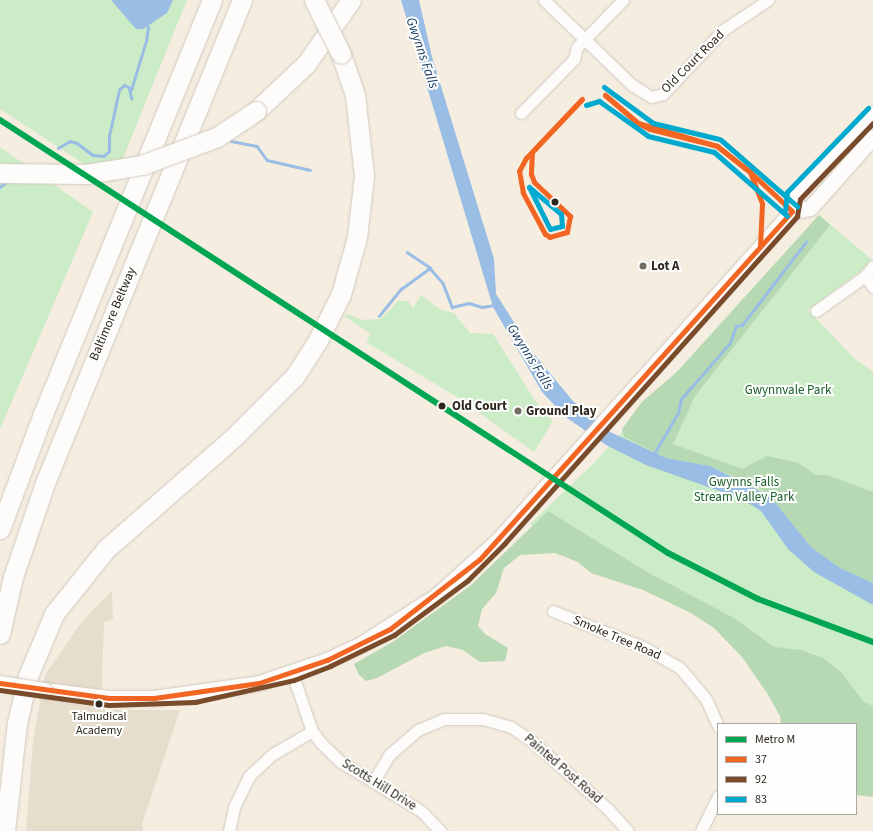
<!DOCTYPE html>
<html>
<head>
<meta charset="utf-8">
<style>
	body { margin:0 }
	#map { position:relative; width:873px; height:831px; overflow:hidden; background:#f4ede0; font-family:"Source Sans 3",sans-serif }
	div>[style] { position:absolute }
	.education>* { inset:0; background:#e7ddcd }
	.green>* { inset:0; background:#ccecc7 }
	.forest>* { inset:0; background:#b6d8b2 }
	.water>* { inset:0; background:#99bde4 }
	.stream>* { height:2.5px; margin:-1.25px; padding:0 1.25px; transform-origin:1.25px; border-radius:1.25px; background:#99bde4 }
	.roads { filter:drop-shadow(0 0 1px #d0c9be) drop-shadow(0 0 1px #d0c9be) }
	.minor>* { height:11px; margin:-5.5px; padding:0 5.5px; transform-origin:5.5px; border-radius:5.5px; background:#fdfcfa }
	.secondary>* { height:15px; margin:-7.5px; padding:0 7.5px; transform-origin:7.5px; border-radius:7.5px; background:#fdfcfa }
	.motorway>* { height:19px; margin:-9.5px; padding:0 9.5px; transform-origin:9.5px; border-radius:9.5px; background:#fdfcfa }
	.bridges { filter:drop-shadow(0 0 1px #d0c9be) drop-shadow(0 0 1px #d0c9be) }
	.secondary-bridge>* { height:15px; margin:-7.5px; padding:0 7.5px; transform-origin:7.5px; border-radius:7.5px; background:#fdfcfa }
	.motorway-bridge>* { height:19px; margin:-9.5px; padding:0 9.5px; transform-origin:9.5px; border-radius:9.5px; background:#fdfcfa }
	.bus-1>* { height:5px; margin:-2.5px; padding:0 2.5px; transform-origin:2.5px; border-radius:2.5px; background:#f26522 }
	.bus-2>* { height:5px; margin:-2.5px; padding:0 2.5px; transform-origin:2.5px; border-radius:2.5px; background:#7a4b2a }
	.bus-3>* { height:5px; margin:-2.5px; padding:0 2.5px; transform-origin:2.5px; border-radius:2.5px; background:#00a9ce }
	.metro-1>* { height:6px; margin:-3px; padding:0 3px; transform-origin:3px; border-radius:3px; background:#00a651 }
	.dots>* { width:11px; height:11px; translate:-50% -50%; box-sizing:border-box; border:2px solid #fefefe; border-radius:50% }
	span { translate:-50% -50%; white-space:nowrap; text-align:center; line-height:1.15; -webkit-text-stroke:4px #fefefe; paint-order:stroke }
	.bus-label { font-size:12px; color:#2d271c }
	.street-label { font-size:13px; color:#2d271c }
	.poi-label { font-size:13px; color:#2d271c; font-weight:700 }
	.left { translate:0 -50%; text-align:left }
	.park-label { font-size:13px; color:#1a602a }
	.stop-label { font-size:13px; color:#2d271c; font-weight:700 }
	.water-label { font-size:14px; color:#12385f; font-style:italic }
	.legend { position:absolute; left:717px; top:723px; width:140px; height:92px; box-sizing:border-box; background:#fefefe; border:1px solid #aaa8a4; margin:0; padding:5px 7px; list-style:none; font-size:12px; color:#2d271c }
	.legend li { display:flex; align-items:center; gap:8px; height:20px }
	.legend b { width:20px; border:1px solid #aaa8a4 }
</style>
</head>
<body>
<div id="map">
	<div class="education">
		<div style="clip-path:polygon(112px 590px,113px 619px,104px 622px,101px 710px,180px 710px,142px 824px,143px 831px,26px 831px,33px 740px,45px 675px,80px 624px)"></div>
	</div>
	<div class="green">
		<div style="clip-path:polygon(0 0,187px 0,113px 183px,0 109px)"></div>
		<div style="clip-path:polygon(0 147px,93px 212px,0 429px)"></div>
		<div style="clip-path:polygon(819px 215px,871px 259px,862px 270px,808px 310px,855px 359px,873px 372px,873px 764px,856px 724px,724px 623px,577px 552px,530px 524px,593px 464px)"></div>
		<div style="clip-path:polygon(421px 295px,441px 310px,454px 313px,470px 333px,493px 334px,536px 402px,553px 421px,534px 452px,457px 397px,366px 342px,371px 334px,344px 316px,347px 314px,363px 320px,381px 319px,398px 301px,408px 301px,413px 308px)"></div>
	</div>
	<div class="forest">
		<div style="clip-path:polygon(819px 215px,830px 225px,695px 396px,673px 444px,742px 469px,767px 456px,798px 463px,816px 475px,827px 475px,873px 492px,873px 583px,840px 568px,811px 547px,770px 496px,759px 488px,710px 466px,666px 458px,624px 437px,622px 429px,642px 402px,679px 370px)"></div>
		<div style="clip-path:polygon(548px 511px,647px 572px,734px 618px,774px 647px,801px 650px,823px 658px,841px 672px,863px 701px,873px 706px,873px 797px,856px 795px,856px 724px,781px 724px,780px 716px,767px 693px,742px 657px,714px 628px,691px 613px,643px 590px,591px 573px,578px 562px,555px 553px,520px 555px,504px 568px,496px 593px,482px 609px,478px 626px,485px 634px,508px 648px,505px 661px,480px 662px,463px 650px,446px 646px,424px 653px,377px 678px,366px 681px,359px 675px,354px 664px,394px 641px,470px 586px)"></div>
	</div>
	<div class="water">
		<div style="clip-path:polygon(111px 0,173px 0,167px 13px,143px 29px,136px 29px)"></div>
		<div style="clip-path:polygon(401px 0,419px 0,432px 57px,494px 259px,496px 294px,534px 354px,573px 401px,608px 431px,666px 458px,710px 466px,770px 496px,811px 547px,840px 568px,873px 583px,873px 605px,814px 572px,788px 549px,761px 511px,742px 499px,646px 465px,606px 445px,567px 418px,542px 392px,493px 307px)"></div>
	</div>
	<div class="stream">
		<div style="left:131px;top:90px;width:51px;rotate:-73deg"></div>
		<div style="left:146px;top:41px;width:14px;rotate:-82deg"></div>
		<div style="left:231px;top:141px;width:26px;rotate:11deg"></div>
		<div style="left:257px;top:146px;width:17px;rotate:54deg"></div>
		<div style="left:267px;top:160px;width:44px;rotate:13.1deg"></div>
		<div style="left:58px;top:148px;width:14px;rotate:-30deg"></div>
		<div style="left:70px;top:141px;width:7px;rotate:16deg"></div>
		<div style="left:77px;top:143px;width:20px;rotate:37deg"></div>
		<div style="left:93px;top:155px;width:11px;rotate:5deg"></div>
		<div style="left:104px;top:156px;width:7px;rotate:-45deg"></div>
		<div style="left:109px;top:151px;width:15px;rotate:-90deg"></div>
		<div style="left:109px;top:136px;width:47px;rotate:-77.7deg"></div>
		<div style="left:119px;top:90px;width:7px;rotate:-45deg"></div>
		<div style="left:124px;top:85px;width:5px;rotate:22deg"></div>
		<div style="left:129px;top:87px;width:12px;rotate:76deg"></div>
		<div style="left:0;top:187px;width:8px;rotate:-40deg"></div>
		<div style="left:407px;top:252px;width:27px;rotate:34deg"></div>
		<div style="left:429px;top:267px;width:21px;rotate:49deg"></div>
		<div style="left:443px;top:283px;width:26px;rotate:69deg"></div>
		<div style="left:452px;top:307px;width:17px;rotate:-13deg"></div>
		<div style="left:469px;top:303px;width:14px;rotate:17deg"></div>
		<div style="left:482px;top:307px;width:12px;rotate:-9deg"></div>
		<div style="left:379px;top:316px;width:35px;rotate:-51deg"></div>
		<div style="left:401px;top:289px;width:36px;rotate:-36deg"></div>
		<div style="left:654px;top:454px;width:48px;rotate:-59.7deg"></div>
		<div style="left:678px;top:413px;width:14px;rotate:-78deg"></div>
		<div style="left:681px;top:399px;width:74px;rotate:-48.8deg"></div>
		<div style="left:730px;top:343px;width:18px;rotate:-71deg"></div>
		<div style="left:736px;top:326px;width:6px;rotate:-9deg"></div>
		<div style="left:742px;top:325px;width:105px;rotate:-52.4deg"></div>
	</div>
	<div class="roads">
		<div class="minor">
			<div style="left:544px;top:0;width:122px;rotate:44deg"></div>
			<div style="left:632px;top:85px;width:22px;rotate:32deg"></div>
			<div style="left:651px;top:97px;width:12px;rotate:-14deg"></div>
			<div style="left:663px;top:94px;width:88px;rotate:-46.8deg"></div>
			<div style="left:723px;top:30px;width:54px;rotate:-33.7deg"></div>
			<div style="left:521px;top:113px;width:76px;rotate:-45.5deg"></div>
			<div style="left:574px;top:59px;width:12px;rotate:-76deg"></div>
			<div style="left:577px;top:47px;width:66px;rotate:-45.6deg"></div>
			<div style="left:865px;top:276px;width:14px;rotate:54deg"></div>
			<div style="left:816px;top:311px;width:60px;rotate:-35.5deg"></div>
			<div style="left:865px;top:276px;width:13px;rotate:-51deg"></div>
			<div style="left:553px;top:611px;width:99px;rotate:21.9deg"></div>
			<div style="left:645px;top:648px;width:40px;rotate:29.7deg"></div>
			<div style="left:680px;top:668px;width:40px;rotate:50deg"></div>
			<div style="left:706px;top:699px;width:30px;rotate:66deg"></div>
			<div style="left:292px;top:673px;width:61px;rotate:71deg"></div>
			<div style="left:312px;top:731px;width:15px;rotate:53deg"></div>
			<div style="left:321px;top:743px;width:28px;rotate:44deg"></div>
			<div style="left:341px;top:762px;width:94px;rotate:31.5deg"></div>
			<div style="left:421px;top:811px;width:28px;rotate:46deg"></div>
			<div style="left:373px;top:782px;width:31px;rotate:-59deg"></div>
			<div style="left:389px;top:755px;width:38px;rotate:-41deg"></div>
			<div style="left:418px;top:730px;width:28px;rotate:-23deg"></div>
			<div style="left:444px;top:719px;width:39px"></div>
			<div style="left:483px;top:719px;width:29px;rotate:16deg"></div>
			<div style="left:511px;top:727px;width:25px;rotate:34deg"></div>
			<div style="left:532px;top:741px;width:101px;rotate:41.8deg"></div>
			<div style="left:607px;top:808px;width:31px;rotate:48deg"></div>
			<div style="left:229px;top:831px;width:25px;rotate:-78deg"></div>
			<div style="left:234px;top:807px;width:34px;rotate:-64deg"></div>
			<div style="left:249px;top:776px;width:33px;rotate:-43deg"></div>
			<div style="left:273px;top:754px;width:45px;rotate:-30.5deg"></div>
			<div style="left:701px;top:831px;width:39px;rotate:-64deg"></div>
		</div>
		<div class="secondary">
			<div style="left:792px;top:211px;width:18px;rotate:-9deg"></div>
			<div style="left:810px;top:208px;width:95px;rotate:-48.4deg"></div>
			<div style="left:44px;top:690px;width:65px;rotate:7deg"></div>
			<div style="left:109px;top:698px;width:45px"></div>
			<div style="left:154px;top:698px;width:106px;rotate:-8.1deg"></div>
			<div style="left:259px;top:683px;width:72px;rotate:-18.7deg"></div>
			<div style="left:327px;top:660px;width:38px;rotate:-25deg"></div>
			<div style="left:361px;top:644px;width:89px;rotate:-32.6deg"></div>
			<div style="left:436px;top:596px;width:85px;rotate:-42.1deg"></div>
			<div style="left:499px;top:539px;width:440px;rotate:-48.2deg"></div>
			<div style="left:792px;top:211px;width:15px;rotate:-86deg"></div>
			<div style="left:793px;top:196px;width:115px;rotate:-46.1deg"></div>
		</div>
		<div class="motorway">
			<div style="left:256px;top:111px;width:69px;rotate:-43.2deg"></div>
			<div style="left:306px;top:64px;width:78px;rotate:-54.9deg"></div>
			<div style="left:0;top:529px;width:123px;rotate:-69.5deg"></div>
			<div style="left:43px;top:414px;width:447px;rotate:-67.8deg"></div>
			<div style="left:0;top:634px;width:58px;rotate:-77.2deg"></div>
			<div style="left:13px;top:577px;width:99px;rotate:-71.2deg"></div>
			<div style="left:45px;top:483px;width:522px;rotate:-67.81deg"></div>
			<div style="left:5px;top:831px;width:109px;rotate:-83.7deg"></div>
			<div style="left:17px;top:723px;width:48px;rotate:-76.8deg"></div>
			<div style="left:28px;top:676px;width:67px;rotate:-67.2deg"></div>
			<div style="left:54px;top:614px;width:83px;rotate:-51.3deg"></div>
			<div style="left:106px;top:549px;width:173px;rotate:-41.2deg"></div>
			<div style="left:236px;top:435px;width:83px;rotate:-45deg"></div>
			<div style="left:295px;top:376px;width:43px;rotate:-57.4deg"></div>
			<div style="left:318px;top:340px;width:51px;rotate:-63.4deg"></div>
			<div style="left:341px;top:294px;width:59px;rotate:-74.3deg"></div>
			<div style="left:357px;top:237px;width:61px;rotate:-83.5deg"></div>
			<div style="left:364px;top:176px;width:81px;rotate:-96.3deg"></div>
			<div style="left:355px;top:95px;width:43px;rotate:-108.9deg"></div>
		</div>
	</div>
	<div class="bridges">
		<div class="secondary-bridge">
			<div style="left:0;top:683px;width:45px;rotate:9deg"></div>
		</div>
		<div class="motorway-bridge">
			<div style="left:314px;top:0;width:60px;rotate:63.4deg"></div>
			<div style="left:0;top:173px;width:86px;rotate:0.7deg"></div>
			<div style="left:86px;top:174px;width:57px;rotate:-9.1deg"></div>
			<div style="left:142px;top:165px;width:80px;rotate:-20.5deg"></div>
			<div style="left:217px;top:137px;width:47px;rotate:-33.7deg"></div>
		</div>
	</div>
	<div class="bus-1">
		<div style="left:605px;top:95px;width:43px;rotate:40.3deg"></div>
		<div style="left:605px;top:95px;width:43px;rotate:40.3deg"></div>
		<div style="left:582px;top:99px;width:73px;rotate:133.3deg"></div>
		<div style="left:532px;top:152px;width:22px;rotate:93deg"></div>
		<div style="left:531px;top:174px;width:9px;rotate:69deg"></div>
		<div style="left:534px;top:182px;width:50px;rotate:43.4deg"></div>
		<div style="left:570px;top:216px;width:16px;rotate:101deg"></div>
		<div style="left:567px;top:232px;width:18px;rotate:164deg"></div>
		<div style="left:550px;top:237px;width:6px;rotate:-149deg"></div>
		<div style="left:545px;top:234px;width:47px;rotate:-118.2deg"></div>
		<div style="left:523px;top:193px;width:22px;rotate:-100deg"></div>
		<div style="left:519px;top:171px;width:15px;rotate:-62deg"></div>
		<div style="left:526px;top:158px;width:81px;rotate:-46.5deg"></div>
		<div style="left:638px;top:123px;width:82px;rotate:16.2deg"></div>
		<div style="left:638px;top:123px;width:13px;rotate:27deg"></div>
		<div style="left:650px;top:129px;width:69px;rotate:14.2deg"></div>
		<div style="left:717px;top:146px;width:42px;rotate:38.2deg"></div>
		<div style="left:717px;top:146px;width:42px;rotate:38.2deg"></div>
		<div style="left:750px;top:172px;width:34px;rotate:69deg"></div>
		<div style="left:762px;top:204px;width:42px;rotate:92.7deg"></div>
		<div style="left:0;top:683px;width:110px;rotate:7.8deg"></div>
		<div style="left:109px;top:698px;width:45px"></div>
		<div style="left:154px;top:698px;width:106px;rotate:-8.1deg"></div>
		<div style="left:259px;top:683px;width:72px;rotate:-18.7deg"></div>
		<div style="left:327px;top:660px;width:70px;rotate:-26.2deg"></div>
		<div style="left:390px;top:629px;width:114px;rotate:-37.9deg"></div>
		<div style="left:480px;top:559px;width:467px;rotate:-48.1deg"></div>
		<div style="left:792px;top:211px;width:57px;rotate:-137.1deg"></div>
	</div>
	<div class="bus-2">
		<div style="left:0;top:690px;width:110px;rotate:7.8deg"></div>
		<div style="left:109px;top:705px;width:86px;rotate:-2deg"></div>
		<div style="left:195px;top:702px;width:101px;rotate:-12.5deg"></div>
		<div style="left:294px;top:680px;width:39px;rotate:-21deg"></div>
		<div style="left:330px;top:666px;width:71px;rotate:-25.8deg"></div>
		<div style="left:394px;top:635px;width:92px;rotate:-36.6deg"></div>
		<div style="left:468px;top:580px;width:51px;rotate:-45deg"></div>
		<div style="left:504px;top:544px;width:440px;rotate:-48.2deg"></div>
		<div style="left:797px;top:216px;width:17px;rotate:-80deg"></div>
		<div style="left:800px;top:199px;width:105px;rotate:-46.2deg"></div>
	</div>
	<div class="bus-3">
		<div style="left:604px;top:87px;width:61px;rotate:36.3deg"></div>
		<div style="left:653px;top:123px;width:68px;rotate:13.6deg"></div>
		<div style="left:586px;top:105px;width:14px;rotate:-17deg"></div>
		<div style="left:599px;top:101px;width:59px;rotate:35.3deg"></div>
		<div style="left:648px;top:136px;width:68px;rotate:13.6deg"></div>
		<div style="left:714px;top:152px;width:97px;rotate:41.2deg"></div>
		<div style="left:721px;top:140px;width:101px;rotate:41deg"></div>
		<div style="left:529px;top:187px;width:42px;rotate:40.2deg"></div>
		<div style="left:561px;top:214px;width:12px;rotate:85deg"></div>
		<div style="left:562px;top:226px;width:12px;rotate:166deg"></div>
		<div style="left:550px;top:229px;width:47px;rotate:-116.6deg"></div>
		<div style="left:785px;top:211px;width:19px;rotate:-84deg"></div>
		<div style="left:787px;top:192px;width:117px;rotate:-46deg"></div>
	</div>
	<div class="metro-1">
		<div style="left:0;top:120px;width:796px;rotate:32.95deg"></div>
		<div style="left:668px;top:553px;width:101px;rotate:27.1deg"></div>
		<div style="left:758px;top:599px;width:123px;rotate:20.5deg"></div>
	</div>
	<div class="dots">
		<div style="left:555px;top:202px;background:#2d271c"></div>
		<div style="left:643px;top:266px;background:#736c61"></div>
		<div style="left:442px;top:406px;background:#2d271c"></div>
		<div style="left:518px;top:411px;background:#736c61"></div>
		<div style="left:99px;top:704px;background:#2d271c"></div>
	</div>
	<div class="bus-label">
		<span style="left:99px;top:724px">Talmudical<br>Academy</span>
	</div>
	<div class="street-label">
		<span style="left:693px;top:62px;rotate:-45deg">Old Court Road</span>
		<span style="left:113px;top:314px;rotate:-67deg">Baltimore Beltway</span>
		<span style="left:617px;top:638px;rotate:23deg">Smoke Tree Road</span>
		<span style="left:563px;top:769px;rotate:41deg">Painted Post Road</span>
		<span style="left:379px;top:785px;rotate:32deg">Scotts Hill Drive</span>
	</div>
	<div class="poi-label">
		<span class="left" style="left:651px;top:266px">Lot A</span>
		<span class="left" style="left:526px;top:411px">Ground Play</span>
	</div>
	<div class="park-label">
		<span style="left:788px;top:390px">Gwynnvale Park</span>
		<span style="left:744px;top:490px">Gwynns Falls<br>Stream Valley Park</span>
	</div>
	<div class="stop-label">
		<span class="left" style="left:452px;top:406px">Old Court</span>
	</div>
	<div class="water-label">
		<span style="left:422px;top:53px;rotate:71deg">Gwynns Falls</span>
		<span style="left:530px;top:357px;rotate:58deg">Gwynns Falls</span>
	</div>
	<ul class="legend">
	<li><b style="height:5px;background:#00a651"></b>Metro M</li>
	<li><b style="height:5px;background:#f26522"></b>37</li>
	<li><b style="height:5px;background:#7a4b2a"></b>92</li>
	<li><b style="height:5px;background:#00a9ce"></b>83</li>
	</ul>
</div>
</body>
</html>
